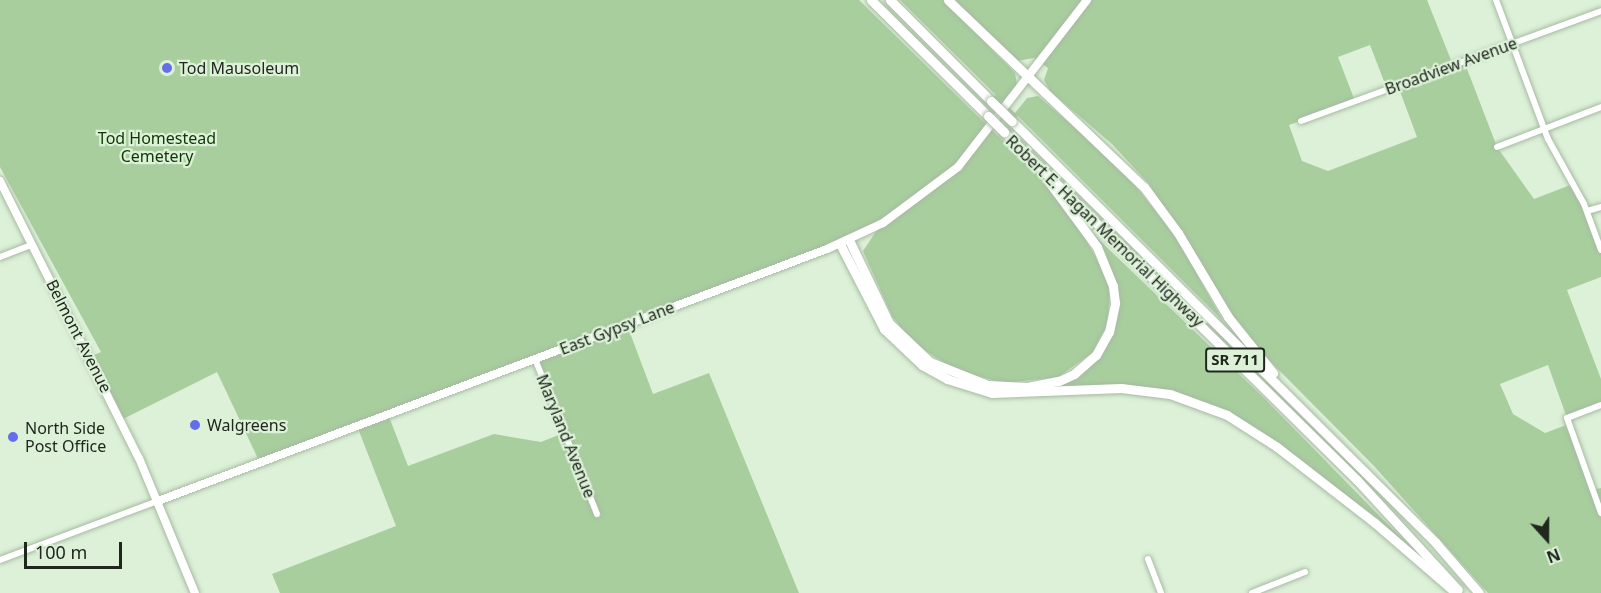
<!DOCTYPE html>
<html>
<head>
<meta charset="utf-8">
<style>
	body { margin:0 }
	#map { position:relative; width:1601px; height:593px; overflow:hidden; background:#dcf1d8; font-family:"Noto Sans",sans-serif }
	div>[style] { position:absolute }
	.green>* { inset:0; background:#a8ce9e }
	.roads { filter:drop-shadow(0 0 2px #a7baa2) drop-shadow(0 0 2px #a7baa2) }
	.minor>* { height:6px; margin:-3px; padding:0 3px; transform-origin:3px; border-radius:3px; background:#fff }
	.major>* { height:8px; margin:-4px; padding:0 4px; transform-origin:4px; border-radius:4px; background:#fff }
	.highway>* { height:9px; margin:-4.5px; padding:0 4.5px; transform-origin:4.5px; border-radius:4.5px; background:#fff }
	.bridges { filter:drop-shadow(0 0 2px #a7baa2) drop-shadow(0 0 2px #a7baa2) }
	.highway-bridge>* { height:9px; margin:-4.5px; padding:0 4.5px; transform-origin:4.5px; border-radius:4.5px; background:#fff }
	.dots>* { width:16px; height:16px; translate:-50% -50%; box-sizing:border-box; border:3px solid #dcf1d8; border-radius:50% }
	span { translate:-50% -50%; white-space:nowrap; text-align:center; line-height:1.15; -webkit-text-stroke:4.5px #dcf1d8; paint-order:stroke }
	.shield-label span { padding:2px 4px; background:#dcf1d8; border:2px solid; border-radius:4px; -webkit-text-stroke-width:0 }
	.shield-label { font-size:15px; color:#20281e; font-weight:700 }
	.street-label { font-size:16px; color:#20281e }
	.poi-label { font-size:16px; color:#20281e }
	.left { translate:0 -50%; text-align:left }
	.park-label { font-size:16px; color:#0f3703 }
	.north { position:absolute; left:1517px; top:509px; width:60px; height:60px; -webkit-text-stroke:4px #dcf1d8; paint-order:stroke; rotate:159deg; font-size:16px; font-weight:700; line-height:24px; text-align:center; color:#20281e }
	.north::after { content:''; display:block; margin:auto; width:21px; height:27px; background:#20281e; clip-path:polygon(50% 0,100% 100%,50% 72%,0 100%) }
	.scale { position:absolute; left:24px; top:542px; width:98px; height:27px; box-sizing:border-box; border:3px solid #20281e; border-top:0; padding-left:8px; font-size:18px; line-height:21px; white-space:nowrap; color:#20281e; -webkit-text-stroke:4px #dcf1d8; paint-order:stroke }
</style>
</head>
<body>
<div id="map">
	<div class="green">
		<div style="clip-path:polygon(evenodd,0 0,859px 0,1035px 172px,1077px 225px,1106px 275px,1110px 293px,1107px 325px,1092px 353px,1058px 377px,1004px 383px,956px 370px,913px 343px,892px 316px,863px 251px,877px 230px,627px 325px,653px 394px,709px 373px,799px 593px,280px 593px,272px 574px,396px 526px,357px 426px,260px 463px,217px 372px,121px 420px,89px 357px,101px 352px,0 167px,0 0,535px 359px,566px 432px,541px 442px,494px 434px,408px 466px,388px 414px,535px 359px)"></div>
		<div style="clip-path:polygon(900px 0,943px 0,1015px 73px,1017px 85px,1004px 102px,1015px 113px,1027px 98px,1038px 96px,1119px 166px,1175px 235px,1223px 321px,1018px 116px,1012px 121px,991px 101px,996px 95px)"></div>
		<div style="clip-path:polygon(evenodd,954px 0,1427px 0,1453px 65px,1464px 61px,1497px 147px,1534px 199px,1573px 184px,1601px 250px,1601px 277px,1567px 290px,1601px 379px,1601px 405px,1567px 418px,1548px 365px,1500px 384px,1513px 414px,1545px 433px,1569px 424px,1593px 490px,1601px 488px,1601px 593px,1488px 593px,1374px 466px,1266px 357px,1230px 311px,1149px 184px,1112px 144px,1050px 91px,1044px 80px,1048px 68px,1034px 58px,1017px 61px,954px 0,1370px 45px,1387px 89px,1398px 86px,1417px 137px,1328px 171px,1302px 161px,1289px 125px,1355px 101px,1338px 57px,1370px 45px)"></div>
		<div style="clip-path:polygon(1094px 235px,1264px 398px,1407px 544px,1270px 438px,1194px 399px,1054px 387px,1066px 382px,1113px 333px,1117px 318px,1114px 277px)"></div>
	</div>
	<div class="roads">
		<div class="minor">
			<div style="left:1496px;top:0;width:148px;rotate:69.5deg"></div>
			<div style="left:1548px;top:139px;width:74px;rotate:61deg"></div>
			<div style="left:1584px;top:204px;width:49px;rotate:69.7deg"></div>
			<div style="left:1301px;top:121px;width:320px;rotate:-20.1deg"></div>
			<div style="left:1497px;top:147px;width:111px;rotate:-21deg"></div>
			<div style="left:1587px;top:211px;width:15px;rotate:-16deg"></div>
			<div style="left:0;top:257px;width:34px;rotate:-21deg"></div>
			<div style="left:535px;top:359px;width:167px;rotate:68.2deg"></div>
			<div style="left:1601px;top:405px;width:36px;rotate:159deg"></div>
			<div style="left:1567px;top:418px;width:101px;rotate:70.3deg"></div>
			<div style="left:1148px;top:559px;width:36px;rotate:69deg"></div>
			<div style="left:0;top:560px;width:169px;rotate:-20.5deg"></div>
			<div style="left:1252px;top:593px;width:57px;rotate:-21.6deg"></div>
		</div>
		<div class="major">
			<div style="left:0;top:181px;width:310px;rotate:63.4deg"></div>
			<div style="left:139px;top:458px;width:146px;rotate:67.5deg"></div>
			<div style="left:158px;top:501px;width:715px;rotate:-20.64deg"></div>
			<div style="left:827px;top:249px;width:62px;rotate:-24.9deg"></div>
			<div style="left:883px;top:223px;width:94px;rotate:-36.7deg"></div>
			<div style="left:958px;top:167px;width:211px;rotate:-52.3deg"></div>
		</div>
		<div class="highway">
			<div style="left:871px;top:0;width:165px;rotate:44.8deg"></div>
			<div style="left:890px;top:0;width:143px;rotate:45deg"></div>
			<div style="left:948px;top:0;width:271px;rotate:43.7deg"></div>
			<div style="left:1144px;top:187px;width:57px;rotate:53.5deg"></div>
			<div style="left:1178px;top:233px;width:98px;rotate:59.2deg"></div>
			<div style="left:1228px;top:317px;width:72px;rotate:51.2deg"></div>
			<div style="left:1012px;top:121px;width:597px;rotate:44.86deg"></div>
			<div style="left:1435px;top:542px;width:67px;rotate:49.2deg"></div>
			<div style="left:1004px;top:132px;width:496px;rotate:44.6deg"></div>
			<div style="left:1357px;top:480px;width:149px;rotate:47.4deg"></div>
			<div style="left:849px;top:240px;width:92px;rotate:64.3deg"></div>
			<div style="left:889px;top:323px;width:57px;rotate:43.6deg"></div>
			<div style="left:930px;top:362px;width:62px;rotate:21.6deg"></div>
			<div style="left:988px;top:385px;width:39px;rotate:3deg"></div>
			<div style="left:1027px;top:387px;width:33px;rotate:-11deg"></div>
			<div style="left:1059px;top:381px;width:17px;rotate:-25deg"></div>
			<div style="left:1074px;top:374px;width:29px;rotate:-41deg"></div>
			<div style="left:1096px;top:355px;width:26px;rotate:-61deg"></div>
			<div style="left:1109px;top:332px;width:30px;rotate:-78deg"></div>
			<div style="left:1115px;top:303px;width:17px;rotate:-97deg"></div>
			<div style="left:1113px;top:286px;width:42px;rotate:-112.3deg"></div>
			<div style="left:1097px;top:247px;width:81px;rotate:-126.4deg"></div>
			<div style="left:840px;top:244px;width:96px;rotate:62.6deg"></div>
			<div style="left:884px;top:329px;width:52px;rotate:43.5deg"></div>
			<div style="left:922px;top:365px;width:29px;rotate:29deg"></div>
			<div style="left:947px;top:379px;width:47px;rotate:17.3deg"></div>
			<div style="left:992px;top:393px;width:129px;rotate:-2.2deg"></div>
			<div style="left:1121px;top:388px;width:49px;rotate:7deg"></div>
			<div style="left:1170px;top:394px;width:61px;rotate:20.2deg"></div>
			<div style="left:1227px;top:415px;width:59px;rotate:32.6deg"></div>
			<div style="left:1277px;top:447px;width:124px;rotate:37.8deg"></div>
			<div style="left:1375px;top:523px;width:107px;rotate:40.8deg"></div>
		</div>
	</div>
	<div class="bridges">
		<div class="highway-bridge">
			<div style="left:991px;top:101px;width:29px;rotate:44deg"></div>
			<div style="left:988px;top:116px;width:23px;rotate:45deg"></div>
		</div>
	</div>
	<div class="dots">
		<div style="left:167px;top:68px;background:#636fe8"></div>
		<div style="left:195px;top:425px;background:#636fe8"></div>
		<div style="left:13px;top:437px;background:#636fe8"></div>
	</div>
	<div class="shield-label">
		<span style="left:1235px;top:360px">SR 711</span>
	</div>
	<div class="street-label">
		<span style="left:1451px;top:66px;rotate:-20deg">Broadview Avenue</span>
		<span style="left:1105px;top:231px;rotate:44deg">Robert E. Hagan Memorial Highway</span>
		<span style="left:617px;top:328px;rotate:-21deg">East Gypsy Lane</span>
		<span style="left:79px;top:336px;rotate:63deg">Belmont Avenue</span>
		<span style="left:566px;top:436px;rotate:68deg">Maryland Avenue</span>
	</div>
	<div class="poi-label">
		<span class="left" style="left:179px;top:68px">Tod Mausoleum</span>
		<span class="left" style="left:207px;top:425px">Walgreens</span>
		<span class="left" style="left:25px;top:437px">North Side<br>Post Office</span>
	</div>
	<div class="park-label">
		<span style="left:157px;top:147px">Tod Homestead<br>Cemetery</span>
	</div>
	<div class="north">N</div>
	<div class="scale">100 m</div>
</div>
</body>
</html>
